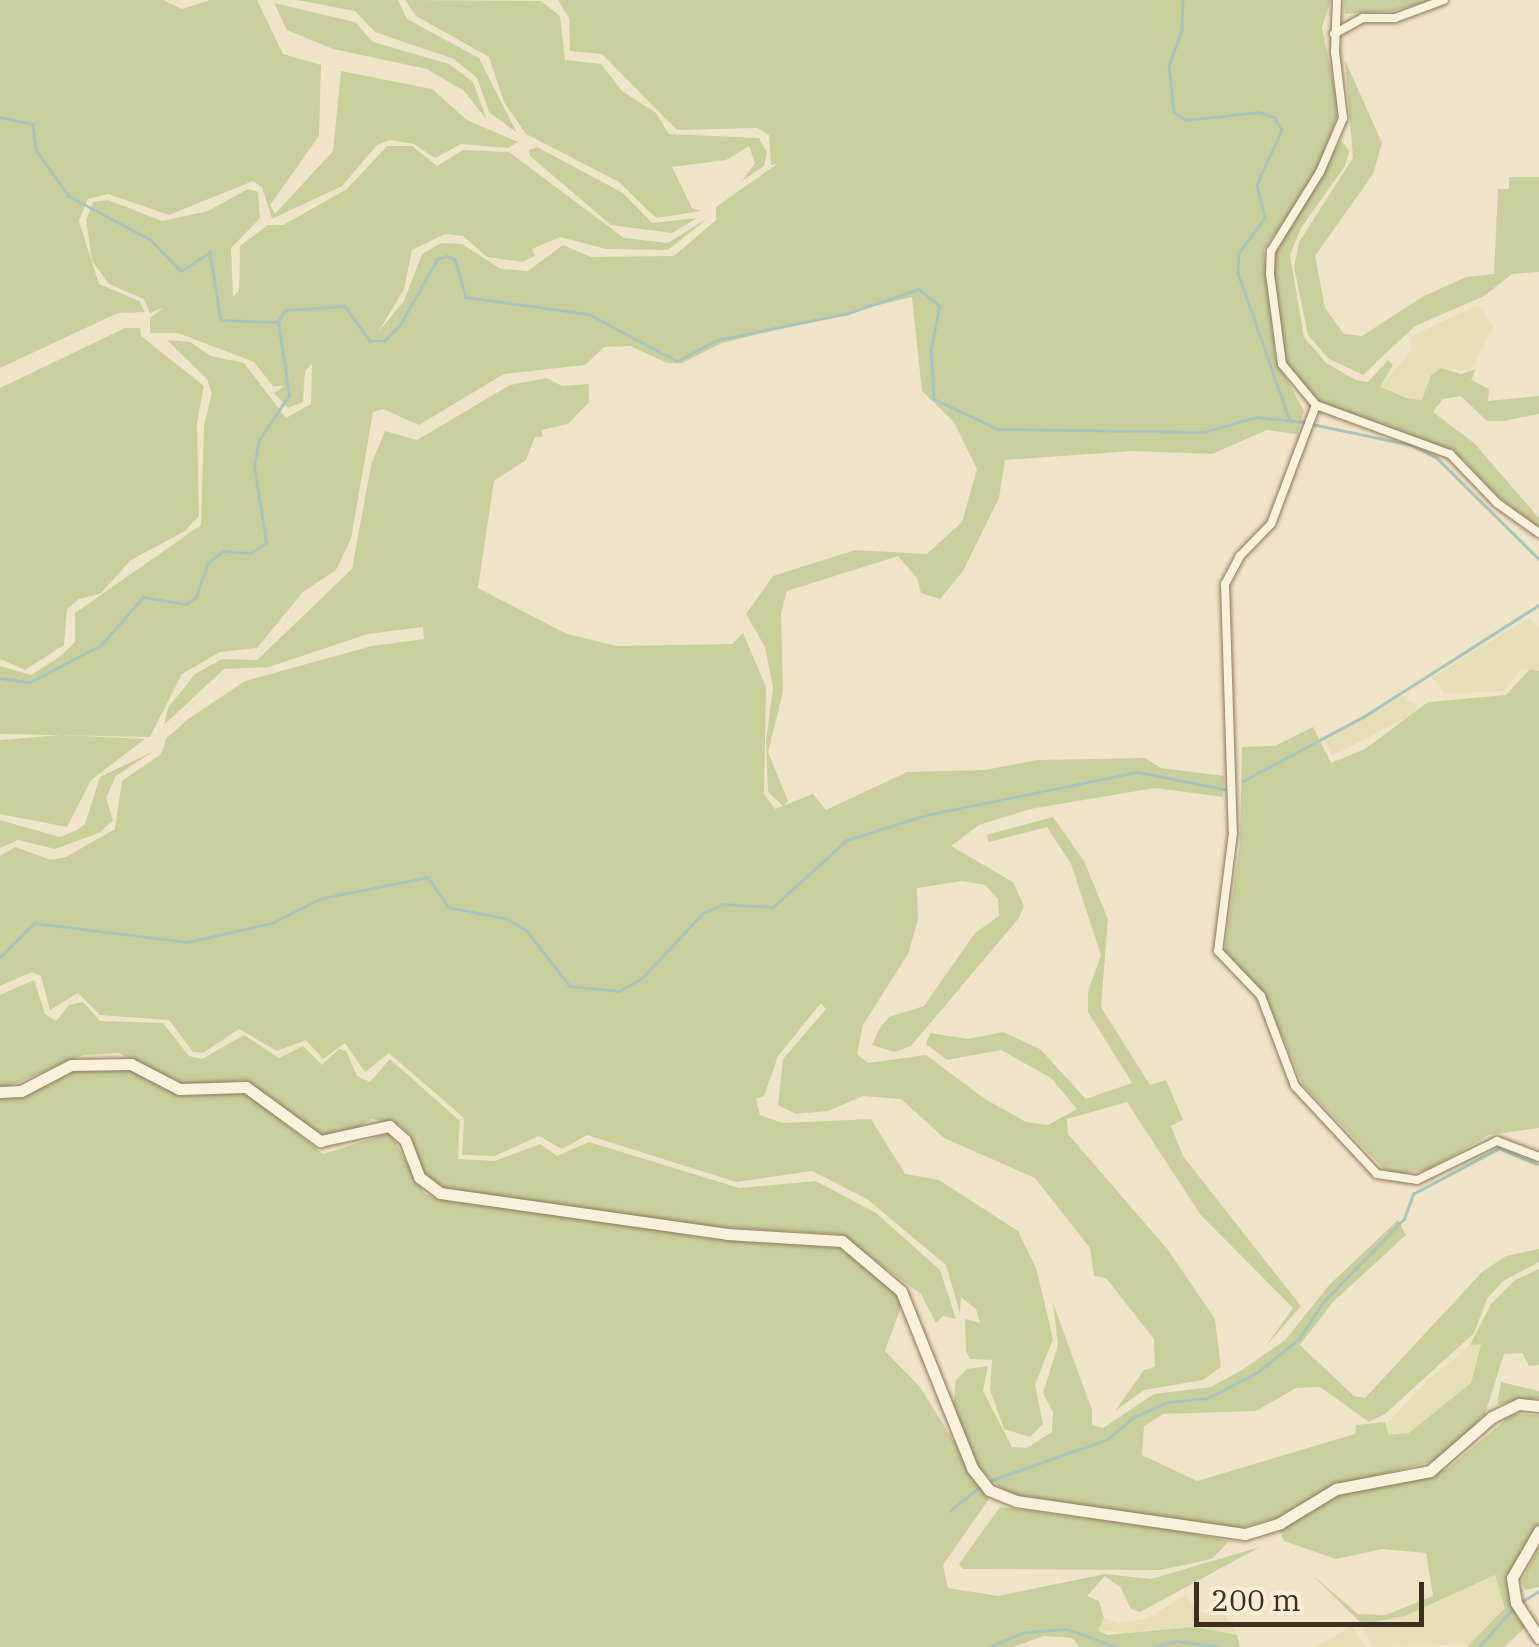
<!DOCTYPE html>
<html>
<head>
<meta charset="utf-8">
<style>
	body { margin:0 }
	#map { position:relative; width:1539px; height:1647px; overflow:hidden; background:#f0e4c8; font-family:"IBM Plex Serif",serif }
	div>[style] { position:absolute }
	.farmland>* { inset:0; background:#e6deb5 }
	.green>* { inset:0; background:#c9cf9b }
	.stream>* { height:2.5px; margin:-1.25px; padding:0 1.25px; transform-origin:1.25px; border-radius:1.25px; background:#a9c4bc }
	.roads { filter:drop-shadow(0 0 2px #8d765c) drop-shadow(0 0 2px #8d765c) }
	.street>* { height:8px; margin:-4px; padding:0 4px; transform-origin:4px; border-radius:4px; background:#faf1dc }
	.secondary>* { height:11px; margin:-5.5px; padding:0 5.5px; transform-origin:5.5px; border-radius:5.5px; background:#faf1dc }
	span { translate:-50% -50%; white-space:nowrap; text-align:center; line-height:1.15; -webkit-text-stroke:8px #f7eed8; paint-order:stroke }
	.scale { position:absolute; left:1194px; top:1582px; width:230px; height:45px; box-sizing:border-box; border:5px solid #3d2e20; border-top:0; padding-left:12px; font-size:30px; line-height:35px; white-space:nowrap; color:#3d2e20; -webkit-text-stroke:8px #f7eed8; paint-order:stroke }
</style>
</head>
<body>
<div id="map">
	<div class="farmland">
		<div style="clip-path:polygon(1478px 305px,1493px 327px,1470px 371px,1441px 368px,1431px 375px,1422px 401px,1379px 388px,1412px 350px,1409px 337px)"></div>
		<div style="clip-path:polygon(1529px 618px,1539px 627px,1539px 670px,1521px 669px,1504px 691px,1445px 694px,1432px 677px)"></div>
		<div style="clip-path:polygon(1407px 694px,1406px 700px,1417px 704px,1413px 714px,1332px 756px,1324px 739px)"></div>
		<div style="clip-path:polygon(1481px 1344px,1471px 1383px,1458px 1398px,1410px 1433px,1389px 1436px,1386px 1424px,1428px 1380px,1470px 1345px)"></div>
		<div style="clip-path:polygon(1495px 1575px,1506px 1608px,1475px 1644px,1372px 1647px,1362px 1624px,1405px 1616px)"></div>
		<div style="clip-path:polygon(1185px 1595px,1199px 1614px,1219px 1606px,1237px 1635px,1195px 1627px,1149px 1635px,1098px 1630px,1104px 1618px,1120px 1623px,1148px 1618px)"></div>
		<div style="clip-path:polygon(1351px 1626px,1366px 1647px,1316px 1647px)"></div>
	</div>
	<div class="green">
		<div style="clip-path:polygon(0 0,163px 0,182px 9px,210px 0,257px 0,283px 54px,321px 65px,319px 136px,270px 205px,275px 214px,333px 151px,341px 71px,432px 89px,467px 120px,518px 142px,508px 148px,461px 144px,435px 158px,414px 144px,390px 140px,377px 145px,342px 186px,272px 219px,262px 187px,253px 181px,169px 215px,108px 194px,88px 199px,79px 221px,99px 284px,139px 301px,145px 312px,118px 313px,0 368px)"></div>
		<div style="clip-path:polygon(297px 0,398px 0,407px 19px,479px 58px,517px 133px,489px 112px,477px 78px,454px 59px,375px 32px,355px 11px)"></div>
		<div style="clip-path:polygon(405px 0,541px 1px,560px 16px,565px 60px,601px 64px,622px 91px,656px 113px,669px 134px,759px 138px,767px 153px,764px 166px,742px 181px,755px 163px,749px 146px,726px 160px,672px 167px,692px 208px,701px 211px,656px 218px,619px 182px,526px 134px,504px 102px,489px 57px,416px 16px)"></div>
		<div style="clip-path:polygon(558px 0,1331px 0,1322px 27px,1339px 111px,1317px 170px,1264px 250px,1276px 360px,1304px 411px,1297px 434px,1267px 430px,1212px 454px,1133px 451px,1005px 460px,999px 498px,963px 571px,940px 599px,921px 593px,917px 578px,898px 556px,787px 591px,781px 613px,783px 692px,768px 752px,788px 801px,783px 806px,768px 792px,766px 741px,773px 687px,765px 647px,746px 614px,773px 576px,855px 550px,927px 554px,962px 522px,977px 469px,954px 422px,922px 391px,912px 297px,722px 343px,682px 363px,667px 363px,630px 346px,604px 347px,585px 365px,504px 374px,419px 425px,383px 409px,373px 412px,351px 539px,336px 570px,303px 592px,257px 648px,220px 652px,182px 674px,150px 737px,0 734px,0 666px,31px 675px,58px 658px,75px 642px,75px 613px,201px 525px,204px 425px,212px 393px,207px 379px,167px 340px,190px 342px,211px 356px,244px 363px,286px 418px,311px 404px,312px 364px,305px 371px,303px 402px,288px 408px,274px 393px,284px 386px,273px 386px,254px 362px,178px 333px,150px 333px,150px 318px,163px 308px,150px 313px,144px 299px,109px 284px,92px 261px,86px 220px,93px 202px,108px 200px,162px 221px,208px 211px,248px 189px,258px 192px,260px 218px,231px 248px,233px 297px,239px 290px,240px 246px,268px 225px,283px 225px,347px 189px,387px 146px,412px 146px,437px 166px,463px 150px,509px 152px,624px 238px,668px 243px,708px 218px,668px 250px,606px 249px,560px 237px,532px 249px,535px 256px,522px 262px,487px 257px,463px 236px,445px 234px,412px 250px,404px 289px,379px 331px,404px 301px,422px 254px,441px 243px,462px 244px,501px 269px,528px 271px,563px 245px,591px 257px,674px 256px,716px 220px,716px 207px,777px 164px,771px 165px,769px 135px,757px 128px,677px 130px,602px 54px,570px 51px,569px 18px)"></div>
		<div style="clip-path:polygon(1344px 0,1432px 0,1393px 11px,1345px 14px)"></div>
		<div style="clip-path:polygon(274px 3px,355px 22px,373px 42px,449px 64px,473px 82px,487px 120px,464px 91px,427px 69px,333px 49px,287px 30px)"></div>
		<div style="clip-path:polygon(1345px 60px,1382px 143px,1373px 174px,1315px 256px,1325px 308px,1344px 334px,1362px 336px,1422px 297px,1466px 277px,1494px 274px,1498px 189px,1509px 189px,1509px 177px,1539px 177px,1539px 272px,1512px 274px,1484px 296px,1415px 326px,1363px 375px,1329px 359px,1308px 335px,1294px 267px,1299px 242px,1353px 158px)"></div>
		<div style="clip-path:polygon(1341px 140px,1349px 151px,1345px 166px,1301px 228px,1290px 255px,1304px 337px,1326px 363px,1356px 380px,1368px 382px,1388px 360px,1393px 365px,1380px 387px,1407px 398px,1422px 400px,1431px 375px,1441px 368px,1461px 374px,1476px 369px,1471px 380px,1489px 389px,1488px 401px,1539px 396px,1539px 414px,1504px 421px,1487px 421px,1461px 396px,1443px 399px,1433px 412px,1474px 443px,1539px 518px,1539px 528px,1488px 489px,1464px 459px,1318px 402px,1287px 365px,1275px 310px,1273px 255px)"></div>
		<div style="clip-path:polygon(537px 147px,623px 193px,652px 223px,697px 218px,672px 233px,611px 225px,530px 156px,529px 150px)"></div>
		<div style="clip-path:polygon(125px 328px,140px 328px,141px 336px,204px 386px,197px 423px,199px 516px,185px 531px,131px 560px,100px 594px,79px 599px,67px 609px,64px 645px,25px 670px,0 659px,0 388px)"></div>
		<div style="clip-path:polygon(547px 378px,562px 386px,589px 384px,589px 402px,568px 424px,541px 430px,543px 437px,535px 437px,526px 460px,494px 481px,478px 588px,567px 634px,617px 646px,732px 644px,743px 633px,766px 687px,764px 794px,775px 809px,813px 794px,826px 810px,907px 772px,985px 770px,1037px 760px,1145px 758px,1161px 768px,1224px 776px,1223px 797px,1155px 788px,1030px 809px,979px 825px,951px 846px,1013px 882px,1024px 906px,1019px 918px,911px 1046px,894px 1052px,872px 1045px,879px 1029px,889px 1017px,924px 1006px,975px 933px,999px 916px,998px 899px,985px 885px,962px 881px,917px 888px,918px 920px,908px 954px,863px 1025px,857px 1054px,868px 1063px,926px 1055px,985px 1099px,1026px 1122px,1048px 1125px,1077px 1109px,1051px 1078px,1001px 1050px,947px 1060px,926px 1044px,930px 1033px,968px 1039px,1003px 1032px,1040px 1049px,1086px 1099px,1132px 1083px,1088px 1012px,1088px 991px,1101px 955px,1071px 864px,1047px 827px,989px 842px,986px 835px,1053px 817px,1084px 861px,1108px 919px,1101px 1007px,1150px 1085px,1166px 1080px,1183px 1120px,1171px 1126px,1183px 1156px,1301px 1306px,1266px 1346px,1293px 1308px,1200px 1214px,1127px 1102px,1067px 1119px,1068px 1134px,1168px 1250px,1215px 1319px,1221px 1367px,1203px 1380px,1144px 1390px,1115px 1411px,1144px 1370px,1155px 1367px,1154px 1339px,1106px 1278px,1094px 1276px,1090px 1248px,1035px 1178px,944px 1138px,901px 1099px,863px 1096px,828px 1111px,796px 1114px,778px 1105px,783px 1059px,826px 1009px,821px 1003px,778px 1056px,764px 1096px,756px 1099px,760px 1115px,783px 1123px,871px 1119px,905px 1174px,939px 1180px,1018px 1231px,1036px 1268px,1053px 1339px,1035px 1385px,1043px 1424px,1030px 1437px,1004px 1429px,990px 1390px,992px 1360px,970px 1359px,966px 1351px,965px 1319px,980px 1323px,976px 1309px,961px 1297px,960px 1313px,946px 1265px,867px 1199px,812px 1171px,736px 1182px,587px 1135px,562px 1149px,539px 1136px,495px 1156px,462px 1155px,464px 1118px,389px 1053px,365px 1072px,345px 1043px,323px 1059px,306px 1040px,277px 1051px,239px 1029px,203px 1053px,193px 1052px,169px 1020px,100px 1015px,78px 993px,50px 1010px,41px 976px,32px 972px,0 986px,0 856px,15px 847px,51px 860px,66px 857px,115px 829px,122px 781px,161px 754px,166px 739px,188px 719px,245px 681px,372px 646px,424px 639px,423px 627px,368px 634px,269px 667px,224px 669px,164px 725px,168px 708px,195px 674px,222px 659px,257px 660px,352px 569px,371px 465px,385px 431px,417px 440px,510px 385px)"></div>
		<div style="clip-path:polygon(1530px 669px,1539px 671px,1539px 1128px,1489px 1135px,1430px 1169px,1400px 1174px,1385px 1170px,1303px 1085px,1266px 998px,1224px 956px,1240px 844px,1242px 747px,1275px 746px,1313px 727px,1331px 763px,1365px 749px,1428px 702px,1506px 695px)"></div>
		<div style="clip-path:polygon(62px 735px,145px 739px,91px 780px,67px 827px,0 814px,0 740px)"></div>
		<div style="clip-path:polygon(154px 751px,116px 776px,106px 798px,113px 820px,99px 833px,55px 849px,18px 840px,0 848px,0 820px,60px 837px,77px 830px,85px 824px,100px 777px)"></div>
		<div style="clip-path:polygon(34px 980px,45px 1014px,56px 1021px,69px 1005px,83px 1002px,100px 1021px,163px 1023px,189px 1056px,202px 1059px,244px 1035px,279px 1058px,303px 1046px,322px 1065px,339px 1049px,346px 1051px,357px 1076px,370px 1082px,390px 1059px,460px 1121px,458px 1159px,495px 1161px,540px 1144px,557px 1156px,589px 1142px,739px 1188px,816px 1181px,876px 1213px,940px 1270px,956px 1319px,943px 1316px,936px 1323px,921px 1294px,839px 1234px,710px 1227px,443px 1189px,422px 1171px,410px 1135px,398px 1124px,372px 1119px,346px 1135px,315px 1135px,245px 1080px,185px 1085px,119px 1053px,83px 1055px,5px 1088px,0 1086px,0 995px)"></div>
		<div style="clip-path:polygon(127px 1067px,186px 1096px,247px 1093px,323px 1154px,390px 1133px,425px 1194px,452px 1202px,572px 1212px,703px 1238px,841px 1248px,891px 1287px,902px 1304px,885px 1351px,920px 1387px,989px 1499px,943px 1565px,948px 1588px,998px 1596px,1105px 1574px,1151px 1579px,1260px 1547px,1140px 1612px,1131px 1609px,1121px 1588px,1105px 1576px,1087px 1596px,1099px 1601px,1104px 1618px,1098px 1630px,1107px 1635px,1195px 1627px,1237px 1635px,1240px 1647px,1080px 1647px,1072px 1638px,1044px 1636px,1012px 1647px,0 1647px,0 1097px,27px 1096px,80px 1068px)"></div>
		<div style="clip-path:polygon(1398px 1220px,1406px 1235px,1333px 1302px,1300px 1345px,1354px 1396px,1365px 1398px,1482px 1272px,1506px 1256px,1539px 1249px,1539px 1262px,1503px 1281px,1487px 1299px,1474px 1333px,1385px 1414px,1369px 1422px,1320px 1387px,1296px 1388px,1256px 1411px,1163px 1414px,1144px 1426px,1142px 1455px,1197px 1481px,1355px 1434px,1356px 1425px,1385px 1422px,1389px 1435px,1409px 1433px,1471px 1383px,1481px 1344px,1470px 1345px,1491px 1304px,1515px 1280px,1539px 1269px,1539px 1365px,1529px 1366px,1522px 1353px,1504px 1354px,1485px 1414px,1442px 1459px,1334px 1486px,1277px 1518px,1236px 1529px,1009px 1494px,977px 1467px,953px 1408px,956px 1380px,967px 1369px,988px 1366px,983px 1391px,1012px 1447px,1027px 1448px,1052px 1432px,1053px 1412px,1043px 1393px,1058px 1345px,1053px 1303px,1092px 1410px,1092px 1425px,1103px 1428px,1154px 1394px,1211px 1387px,1242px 1370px,1285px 1340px,1330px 1284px)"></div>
		<div style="clip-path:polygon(1501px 1382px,1539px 1391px,1539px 1398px,1497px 1404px)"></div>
		<div style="clip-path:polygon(1513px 1414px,1539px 1415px,1539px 1524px,1515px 1564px,1526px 1627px,1504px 1647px,1467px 1647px,1505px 1608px,1495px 1575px,1405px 1616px,1362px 1624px,1310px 1573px,1358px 1614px,1386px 1615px,1433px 1596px,1426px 1553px,1382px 1549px,1336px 1559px,1284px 1541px,1279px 1529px,1341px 1492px,1447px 1469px)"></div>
		<div style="clip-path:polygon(1000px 1507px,1176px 1530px,1229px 1541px,1212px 1559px,1160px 1570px,963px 1569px,959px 1564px)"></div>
		<div style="clip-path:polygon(1539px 1546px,1539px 1587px,1525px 1590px,1522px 1581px)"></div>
	</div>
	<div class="stream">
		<div style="left:1183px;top:0;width:30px;rotate:92deg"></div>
		<div style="left:1182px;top:30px;width:37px;rotate:110deg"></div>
		<div style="left:1169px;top:65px;width:47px;rotate:83.9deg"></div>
		<div style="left:1174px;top:112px;width:14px;rotate:34deg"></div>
		<div style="left:1186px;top:120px;width:73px;rotate:-6.3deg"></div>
		<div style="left:1259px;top:112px;width:16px;rotate:18deg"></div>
		<div style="left:1274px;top:117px;width:15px;rotate:58deg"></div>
		<div style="left:1282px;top:130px;width:60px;rotate:114.4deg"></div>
		<div style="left:1257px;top:185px;width:34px;rotate:76deg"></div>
		<div style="left:1265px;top:218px;width:44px;rotate:126.6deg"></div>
		<div style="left:1239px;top:253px;width:20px;rotate:93deg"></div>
		<div style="left:1238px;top:273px;width:154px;rotate:70.6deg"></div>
		<div style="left:0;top:117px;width:34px;rotate:12deg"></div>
		<div style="left:33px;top:124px;width:26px;rotate:83deg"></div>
		<div style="left:36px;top:150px;width:57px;rotate:54.3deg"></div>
		<div style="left:69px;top:196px;width:93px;rotate:28.2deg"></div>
		<div style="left:151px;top:240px;width:43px;rotate:45.9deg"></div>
		<div style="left:181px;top:271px;width:35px;rotate:-33deg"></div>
		<div style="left:210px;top:252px;width:69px;rotate:80.8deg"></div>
		<div style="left:221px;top:320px;width:57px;rotate:2deg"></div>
		<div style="left:1312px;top:424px;width:102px;rotate:11.9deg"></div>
		<div style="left:1412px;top:445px;width:27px;rotate:27deg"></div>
		<div style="left:1436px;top:457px;width:145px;rotate:44.7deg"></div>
		<div style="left:0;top:678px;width:30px;rotate:8deg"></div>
		<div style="left:30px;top:682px;width:80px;rotate:-27.5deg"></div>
		<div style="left:101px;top:645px;width:64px;rotate:-48.8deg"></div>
		<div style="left:143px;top:597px;width:44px;rotate:9.2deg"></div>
		<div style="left:186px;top:604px;width:12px;rotate:-35deg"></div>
		<div style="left:196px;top:597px;width:36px;rotate:-71deg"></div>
		<div style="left:208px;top:563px;width:19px;rotate:-39deg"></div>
		<div style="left:223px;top:551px;width:28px;rotate:4deg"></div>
		<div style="left:251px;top:553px;width:18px;rotate:-34deg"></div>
		<div style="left:266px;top:543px;width:78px;rotate:-98.9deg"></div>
		<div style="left:254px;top:466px;width:26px;rotate:-79deg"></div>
		<div style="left:259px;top:440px;width:54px;rotate:-56.3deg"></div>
		<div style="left:289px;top:395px;width:74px;rotate:-98.6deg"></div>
		<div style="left:278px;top:322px;width:14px;rotate:-60deg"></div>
		<div style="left:285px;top:310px;width:60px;rotate:-3.8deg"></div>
		<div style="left:345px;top:306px;width:43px;rotate:54.5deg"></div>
		<div style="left:370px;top:341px;width:14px"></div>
		<div style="left:384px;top:341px;width:23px;rotate:-45deg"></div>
		<div style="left:400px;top:325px;width:76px;rotate:-60.7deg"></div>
		<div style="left:437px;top:259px;width:10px;rotate:-17deg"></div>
		<div style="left:447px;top:256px;width:9px;rotate:21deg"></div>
		<div style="left:455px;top:259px;width:40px;rotate:74deg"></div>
		<div style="left:466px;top:297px;width:124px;rotate:7.9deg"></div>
		<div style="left:589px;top:314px;width:100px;rotate:28.1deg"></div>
		<div style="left:677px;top:361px;width:45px;rotate:-27.7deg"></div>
		<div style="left:717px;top:340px;width:134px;rotate:-11.6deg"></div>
		<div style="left:848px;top:313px;width:75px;rotate:-18.7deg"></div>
		<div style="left:919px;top:289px;width:27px;rotate:39deg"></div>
		<div style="left:940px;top:306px;width:45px;rotate:101.6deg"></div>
		<div style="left:931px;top:350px;width:49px;rotate:86.5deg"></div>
		<div style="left:934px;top:399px;width:71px;rotate:25.1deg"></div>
		<div style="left:998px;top:429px;width:206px;rotate:0.8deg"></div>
		<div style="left:1204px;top:432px;width:54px;rotate:-16.1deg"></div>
		<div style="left:1256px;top:417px;width:49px;rotate:5.8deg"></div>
		<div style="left:1243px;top:781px;width:136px;rotate:-28.1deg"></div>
		<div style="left:1363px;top:717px;width:209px;rotate:-32.5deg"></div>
		<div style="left:0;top:957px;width:48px;rotate:-45deg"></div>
		<div style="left:34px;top:923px;width:154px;rotate:7.1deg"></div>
		<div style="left:187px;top:942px;width:87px;rotate:-12.6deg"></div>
		<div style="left:272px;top:923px;width:56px;rotate:-26.6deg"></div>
		<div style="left:322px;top:898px;width:108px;rotate:-11.2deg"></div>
		<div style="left:428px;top:877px;width:36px;rotate:56deg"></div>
		<div style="left:448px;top:907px;width:61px;rotate:11.3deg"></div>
		<div style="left:508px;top:919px;width:22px;rotate:32deg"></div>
		<div style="left:527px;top:931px;width:70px;rotate:52deg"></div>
		<div style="left:570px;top:986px;width:49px;rotate:5.8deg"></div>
		<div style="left:619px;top:991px;width:25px;rotate:-29deg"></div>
		<div style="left:641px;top:979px;width:91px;rotate:-46.8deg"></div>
		<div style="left:703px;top:913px;width:22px;rotate:-24deg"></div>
		<div style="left:723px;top:904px;width:50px;rotate:3.4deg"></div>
		<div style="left:773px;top:907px;width:100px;rotate:-42.2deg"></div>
		<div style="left:847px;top:840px;width:83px;rotate:-17.6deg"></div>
		<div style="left:926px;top:815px;width:216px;rotate:-11.5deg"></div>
		<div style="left:1138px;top:772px;width:88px;rotate:11.2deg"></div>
		<div style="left:986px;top:1482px;width:129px;rotate:-19.4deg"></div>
		<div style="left:1108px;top:1439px;width:32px;rotate:-41deg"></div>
		<div style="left:1132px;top:1418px;width:39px;rotate:-24deg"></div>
		<div style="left:1168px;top:1402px;width:40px;rotate:-5.7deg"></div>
		<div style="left:1208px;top:1398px;width:56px;rotate:-27.5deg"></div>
		<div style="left:1258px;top:1372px;width:53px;rotate:-38.8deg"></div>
		<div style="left:1299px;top:1339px;width:44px;rotate:-57deg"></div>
		<div style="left:1323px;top:1302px;width:116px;rotate:-45.7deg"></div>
		<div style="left:1404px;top:1219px;width:27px;rotate:-70deg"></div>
		<div style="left:1413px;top:1194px;width:98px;rotate:-28.1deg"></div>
		<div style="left:1499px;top:1148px;width:41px;rotate:22.8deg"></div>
		<div style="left:950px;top:1511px;width:38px;rotate:-39deg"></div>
		<div style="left:1523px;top:1601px;width:19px;rotate:-32deg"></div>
		<div style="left:989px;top:1647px;width:39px;rotate:-23deg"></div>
		<div style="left:1025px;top:1632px;width:42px;rotate:-4.1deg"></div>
		<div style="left:1067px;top:1629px;width:53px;rotate:19.8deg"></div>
		<div style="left:1154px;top:1647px;width:23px;rotate:-15deg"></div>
		<div style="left:1176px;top:1641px;width:46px;rotate:7.4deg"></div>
		<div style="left:1479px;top:1647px;width:53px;rotate:-48.8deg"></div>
	</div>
	<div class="roads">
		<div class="street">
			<div style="left:1334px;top:34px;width:33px;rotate:-29deg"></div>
			<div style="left:1363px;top:18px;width:32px"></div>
			<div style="left:1395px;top:18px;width:52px;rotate:-20.2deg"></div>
			<div style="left:1316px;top:405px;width:127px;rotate:110.7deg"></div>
			<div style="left:1271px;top:524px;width:45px;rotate:134.1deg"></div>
			<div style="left:1240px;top:556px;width:32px;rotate:118deg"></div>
			<div style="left:1225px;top:584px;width:249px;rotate:88.2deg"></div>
			<div style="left:1233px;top:833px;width:119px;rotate:97.2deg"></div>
			<div style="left:1218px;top:951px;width:62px;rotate:46.3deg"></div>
			<div style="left:1261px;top:996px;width:96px;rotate:69.3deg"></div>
			<div style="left:1295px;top:1086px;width:120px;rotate:47deg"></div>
			<div style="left:1377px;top:1174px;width:40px;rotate:8.5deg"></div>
			<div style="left:1417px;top:1180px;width:89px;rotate:-26deg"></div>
			<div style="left:1497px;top:1141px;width:45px;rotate:20.9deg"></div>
			<div style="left:1316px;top:405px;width:53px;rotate:-129.7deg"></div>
			<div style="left:1282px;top:364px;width:91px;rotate:-97.6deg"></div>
			<div style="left:1270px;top:274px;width:23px;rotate:-88deg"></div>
			<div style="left:1271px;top:251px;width:93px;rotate:-58.2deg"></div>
			<div style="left:1320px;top:172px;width:59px;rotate:-66.9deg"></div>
			<div style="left:1343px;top:118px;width:66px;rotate:-96.9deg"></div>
			<div style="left:1335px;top:52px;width:52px;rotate:-87.8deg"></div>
			<div style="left:1316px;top:405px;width:143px;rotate:20.1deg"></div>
			<div style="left:1450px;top:454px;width:68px;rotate:46.2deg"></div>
			<div style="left:1497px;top:503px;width:52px;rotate:35.5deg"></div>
		</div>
		<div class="secondary">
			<div style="left:0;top:1092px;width:21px;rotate:-3deg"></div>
			<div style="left:21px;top:1091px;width:56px;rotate:-27.5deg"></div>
			<div style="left:71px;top:1065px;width:60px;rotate:-1deg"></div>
			<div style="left:131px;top:1064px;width:54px;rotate:27.5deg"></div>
			<div style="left:179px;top:1089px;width:67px;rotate:-1.7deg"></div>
			<div style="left:246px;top:1087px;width:92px;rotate:36.1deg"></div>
			<div style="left:320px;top:1141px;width:71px;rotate:-12.3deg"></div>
			<div style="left:389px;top:1126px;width:21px;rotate:41deg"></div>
			<div style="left:405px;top:1140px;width:40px;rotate:69deg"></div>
			<div style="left:419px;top:1177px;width:26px;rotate:37deg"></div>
			<div style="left:440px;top:1193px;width:290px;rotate:8.1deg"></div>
			<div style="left:727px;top:1234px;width:115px;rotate:3.5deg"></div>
			<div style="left:842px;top:1241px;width:77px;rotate:40.3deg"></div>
			<div style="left:901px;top:1291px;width:191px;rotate:68.1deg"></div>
			<div style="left:972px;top:1468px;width:28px;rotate:52deg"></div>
			<div style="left:989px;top:1490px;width:29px;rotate:22deg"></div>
			<div style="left:1016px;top:1501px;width:231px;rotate:8.2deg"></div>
			<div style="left:1245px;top:1534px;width:37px;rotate:-17deg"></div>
			<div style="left:1280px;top:1523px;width:66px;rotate:-31.3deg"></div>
			<div style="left:1336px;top:1489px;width:96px;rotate:-10.8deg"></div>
			<div style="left:1430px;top:1471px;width:82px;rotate:-41.1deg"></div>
			<div style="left:1492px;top:1417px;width:30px;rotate:-26deg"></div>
			<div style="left:1519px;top:1404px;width:20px;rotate:6deg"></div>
			<div style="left:1539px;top:1531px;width:54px;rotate:119.9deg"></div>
			<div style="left:1512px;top:1578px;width:25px;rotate:81deg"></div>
			<div style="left:1516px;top:1603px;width:42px;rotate:56.7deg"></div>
		</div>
	</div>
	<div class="scale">200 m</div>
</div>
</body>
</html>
